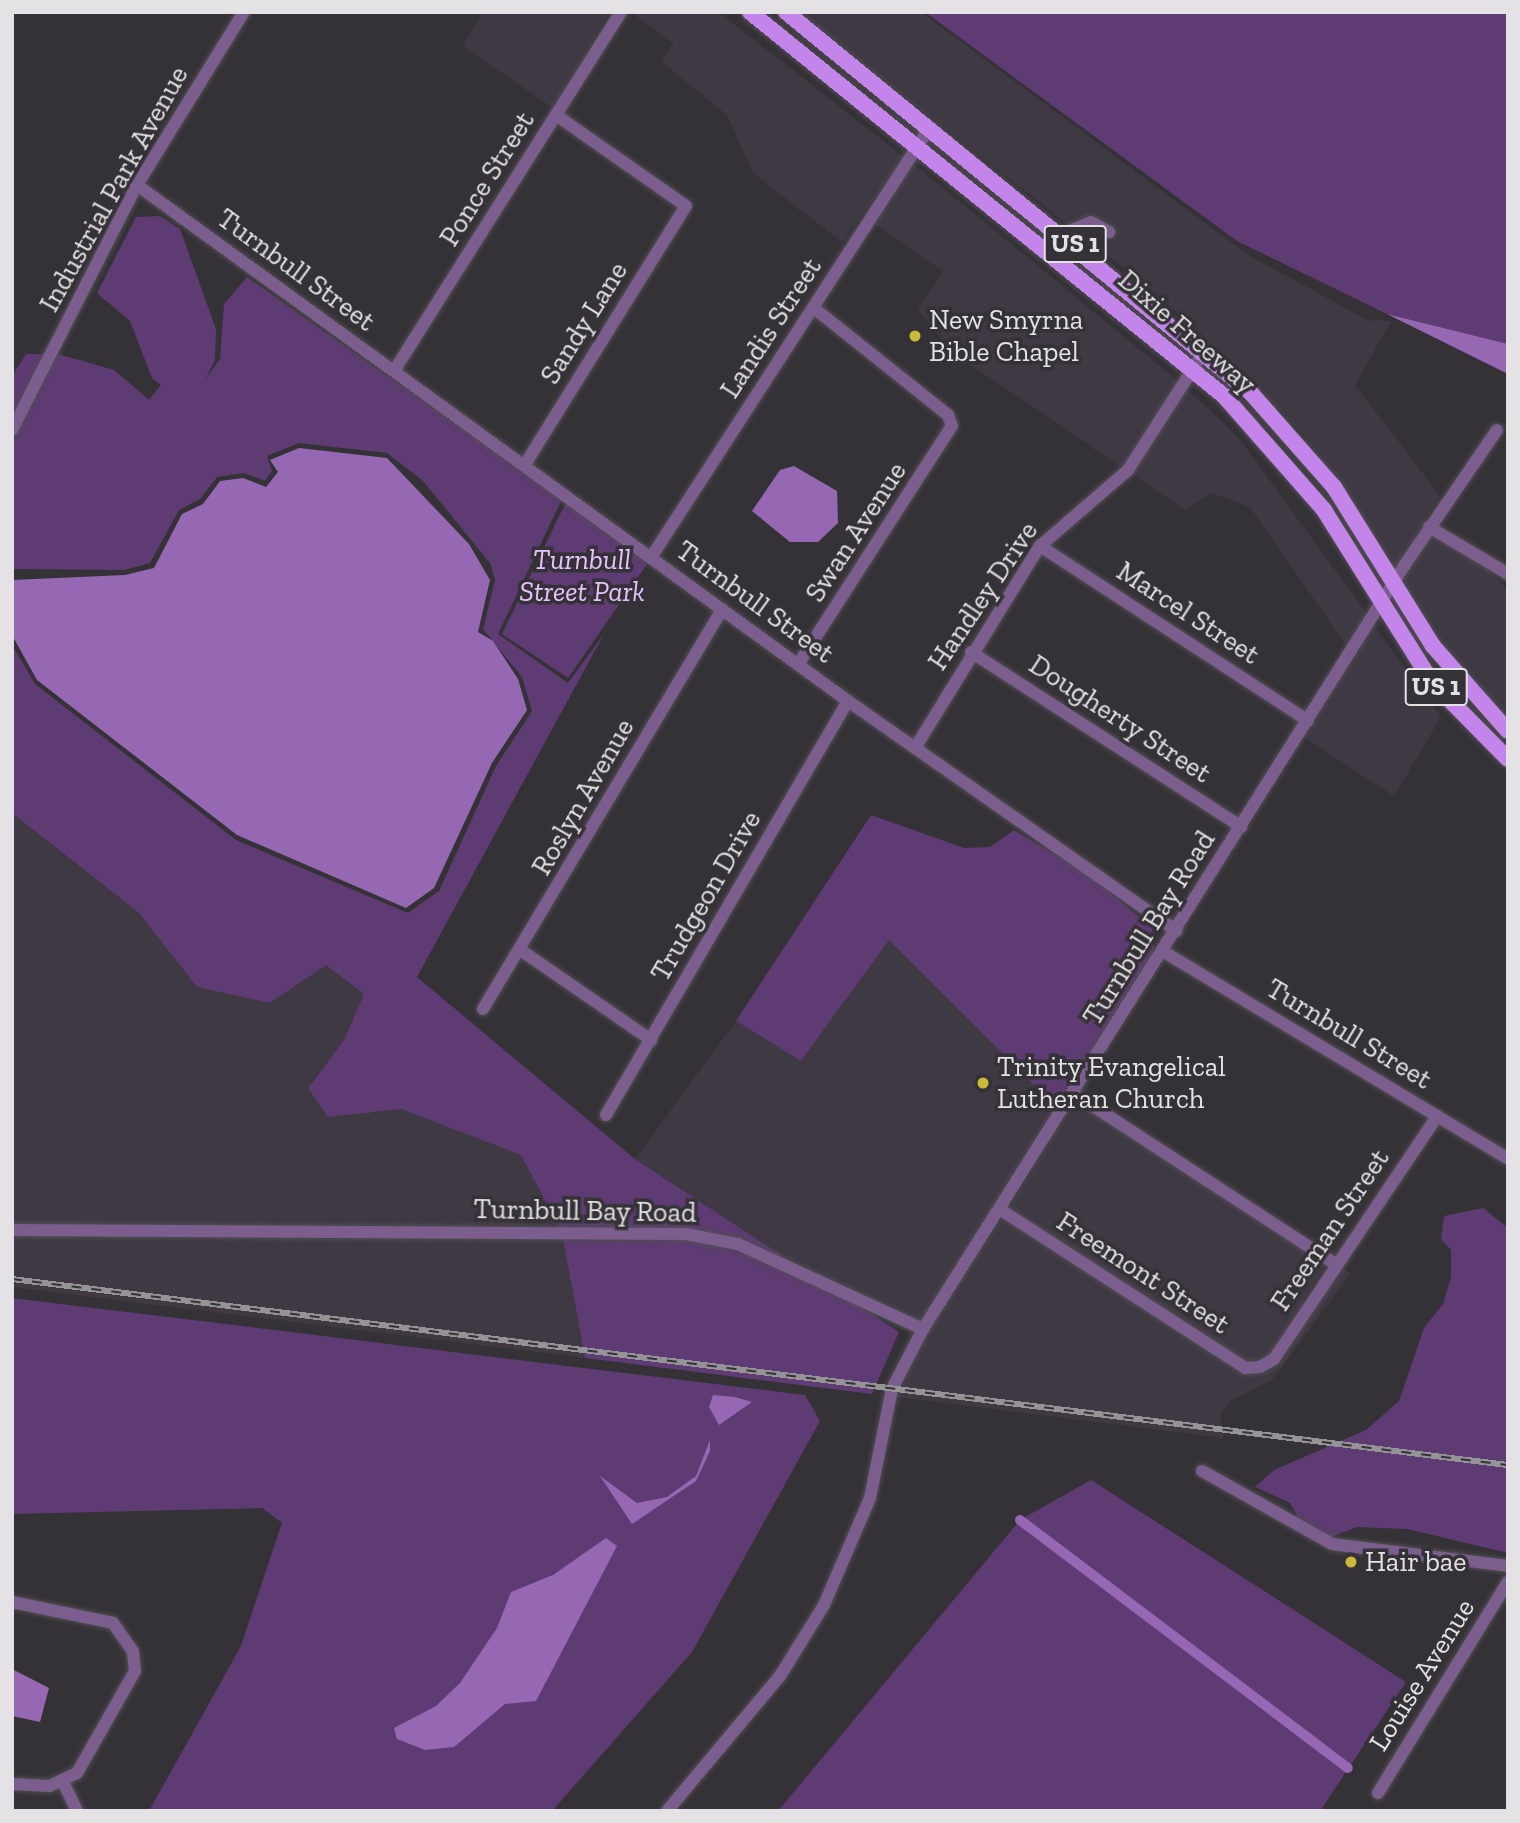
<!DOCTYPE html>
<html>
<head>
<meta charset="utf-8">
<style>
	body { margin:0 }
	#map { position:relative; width:1520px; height:1823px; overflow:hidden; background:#353237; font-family:"Zilla Slab",serif }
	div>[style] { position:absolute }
	.built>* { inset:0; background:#3f3944 }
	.green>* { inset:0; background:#5e3b73 }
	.water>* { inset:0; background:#9668b3 }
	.canal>* { height:10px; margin:-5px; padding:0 5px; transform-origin:5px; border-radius:5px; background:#9668b3 }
	.roads { filter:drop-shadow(0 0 2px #514e53) drop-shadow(0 0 2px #514e53) }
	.minor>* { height:12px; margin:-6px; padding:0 6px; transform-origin:6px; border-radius:6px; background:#7b5e8e }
	.major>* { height:16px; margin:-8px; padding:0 8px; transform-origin:8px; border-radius:8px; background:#c385e9 }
	.rail>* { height:6px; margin-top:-3px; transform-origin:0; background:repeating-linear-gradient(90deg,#353237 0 10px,#959397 0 20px); box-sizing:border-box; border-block:2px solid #959397 }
	.dots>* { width:19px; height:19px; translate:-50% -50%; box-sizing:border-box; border:4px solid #353237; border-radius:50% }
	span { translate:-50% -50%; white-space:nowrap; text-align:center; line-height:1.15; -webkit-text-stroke:7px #353237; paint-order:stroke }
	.shield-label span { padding:2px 5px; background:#353237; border:2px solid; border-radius:5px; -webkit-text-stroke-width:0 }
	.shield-label { font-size:26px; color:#e4e2e5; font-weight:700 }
	.street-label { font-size:28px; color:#e4e2e5 }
	.poi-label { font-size:28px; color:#e4e2e5 }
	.left { translate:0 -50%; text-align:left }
	.park-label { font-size:28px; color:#e7c2ff; font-style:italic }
	.frame { position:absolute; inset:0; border:14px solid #e4e2e5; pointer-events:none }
</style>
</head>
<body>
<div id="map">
	<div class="built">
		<div style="clip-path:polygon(483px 12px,609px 12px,553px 108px,463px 46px)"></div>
		<div style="clip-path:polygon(631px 12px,718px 12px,904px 157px,842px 242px,753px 173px,727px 115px,662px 62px,673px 43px)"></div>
		<div style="clip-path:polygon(797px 12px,921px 12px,1248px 255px,1367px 320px,1391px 321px,1355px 385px,1440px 496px,1395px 569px,1304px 435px,1229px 359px,1153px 291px)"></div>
		<div style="clip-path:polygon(914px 164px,1178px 381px,1122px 467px,952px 352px,918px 310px,943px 271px,875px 224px)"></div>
		<div style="clip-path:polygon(1187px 389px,1238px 437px,1367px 614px,1306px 713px,1346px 645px,1250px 507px,1211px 493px,1185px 510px,1133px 474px)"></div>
		<div style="clip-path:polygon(1431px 535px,1483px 565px,1508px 590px,1508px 724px,1444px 652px,1402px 581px)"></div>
		<div style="clip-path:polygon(1374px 626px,1441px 717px,1394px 796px,1305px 738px)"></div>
		<div style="clip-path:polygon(12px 813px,139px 913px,197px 987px,270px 1003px,326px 965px,364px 994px,344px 1040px,308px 1087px,328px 1117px,401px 1109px,521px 1155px,559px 1227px,12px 1224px)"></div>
		<div style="clip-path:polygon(889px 939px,1057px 1108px,920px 1322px,795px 1264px,635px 1159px,736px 1021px,801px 1061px)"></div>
		<div style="clip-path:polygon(1075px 1101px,1326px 1264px,1270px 1354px,1246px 1362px,1009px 1209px)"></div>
		<div style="clip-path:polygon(1003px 1218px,1246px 1374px,1266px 1373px,1279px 1363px,1339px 1266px,1351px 1273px,1272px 1380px,1231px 1400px,1220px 1415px,1224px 1438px,897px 1397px,928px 1332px)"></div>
		<div style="clip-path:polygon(12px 1236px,563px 1239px,585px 1358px,12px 1287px)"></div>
	</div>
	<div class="green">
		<div style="clip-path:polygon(925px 12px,1508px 12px,1508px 344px,1387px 314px,1237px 241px)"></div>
		<div style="clip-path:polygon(160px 216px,180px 229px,216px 329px,215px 360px,205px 380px,220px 359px,224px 304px,247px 277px,562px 499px,498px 634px,568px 683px,604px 634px,417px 977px,635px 1159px,795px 1264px,738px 1238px,687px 1228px,559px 1227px,521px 1155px,401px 1109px,328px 1117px,308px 1088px,344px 1040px,364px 994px,326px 965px,270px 1003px,197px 987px,139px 913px,12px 813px,12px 645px,35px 684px,236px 840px,408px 913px,439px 891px,496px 766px,532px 711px,522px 677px,483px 629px,495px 580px,490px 563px,423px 481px,387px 453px,299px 443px,267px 456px,272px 471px,265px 481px,244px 473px,217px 477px,200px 499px,179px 510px,150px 563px,124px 570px,12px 569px,12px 443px,58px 354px,114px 370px,149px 400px,161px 385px,152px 378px,130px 321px,97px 293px,136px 217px)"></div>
		<div style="clip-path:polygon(26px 354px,44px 354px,12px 417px,12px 376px)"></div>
		<div style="clip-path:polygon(566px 502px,650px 560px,568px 678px,502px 634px)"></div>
		<div style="clip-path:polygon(871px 815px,964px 848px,990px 847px,1014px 830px,1087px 874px,1155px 930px,1153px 955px,1057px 1108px,889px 940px,801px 1061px,736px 1021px)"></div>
		<div style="clip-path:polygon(1483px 1208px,1508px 1228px,1508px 1553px,1407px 1529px,1357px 1527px,1331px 1537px,1301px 1523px,1290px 1503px,1255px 1487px,1274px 1470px,1366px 1430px,1399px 1401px,1424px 1328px,1443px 1304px,1451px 1277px,1451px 1250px,1441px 1239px,1444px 1216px)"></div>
		<div style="clip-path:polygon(563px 1239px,687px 1240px,737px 1249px,861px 1307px,899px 1332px,872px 1394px,585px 1358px)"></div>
		<div style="clip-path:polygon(12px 1298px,805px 1395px,820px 1421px,692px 1652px,552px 1811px,149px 1811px,241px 1646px,282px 1523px,262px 1508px,12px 1514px)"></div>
		<div style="clip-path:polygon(1091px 1480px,1406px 1682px,1320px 1811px,778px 1811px,1020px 1520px)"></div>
	</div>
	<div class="water">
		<div style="clip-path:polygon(1387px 314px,1508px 344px,1508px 374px)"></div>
		<div style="clip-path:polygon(299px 448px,387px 458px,469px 544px,490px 580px,478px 632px,493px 641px,518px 679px,527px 710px,492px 763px,434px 888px,406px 908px,237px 835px,37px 680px,12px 635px,12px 580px,125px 575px,154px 568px,182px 514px,203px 504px,220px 481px,243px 478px,266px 487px,278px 472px,270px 460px)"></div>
		<div style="clip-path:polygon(794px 466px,837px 491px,838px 523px,818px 542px,790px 542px,752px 511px,780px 470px)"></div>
		<div style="clip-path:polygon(713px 1395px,735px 1397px,752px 1402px,719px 1425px,709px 1407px)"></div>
		<div style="clip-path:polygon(710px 1440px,710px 1451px,696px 1481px,632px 1524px,600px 1476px,637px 1503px,667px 1497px,696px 1476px)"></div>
		<div style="clip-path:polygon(606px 1538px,617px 1546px,536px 1701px,505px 1704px,454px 1747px,425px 1750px,397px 1739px,394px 1728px,436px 1706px,460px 1683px,497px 1628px,511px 1592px,553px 1575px)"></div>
		<div style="clip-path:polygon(12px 1669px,49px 1688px,40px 1722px,12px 1716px)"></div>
	</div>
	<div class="canal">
		<div style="left:1020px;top:1520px;width:411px;rotate:37.1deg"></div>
	</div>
	<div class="roads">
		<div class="minor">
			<div style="left:137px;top:185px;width:879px;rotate:35.97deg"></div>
			<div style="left:848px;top:701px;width:401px;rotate:35deg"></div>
			<div style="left:1062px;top:234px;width:31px;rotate:-22deg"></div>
			<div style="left:1091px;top:222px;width:21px;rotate:29deg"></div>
			<div style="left:394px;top:371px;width:425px;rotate:-57.7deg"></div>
			<div style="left:12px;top:430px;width:275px;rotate:-63deg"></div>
			<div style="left:137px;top:185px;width:203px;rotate:-58.3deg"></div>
			<div style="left:524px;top:466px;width:306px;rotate:-58.1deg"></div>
			<div style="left:686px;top:206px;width:159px;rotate:-145deg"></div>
			<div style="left:1429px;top:527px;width:92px;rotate:30.7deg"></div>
			<div style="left:1040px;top:546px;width:320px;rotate:33.1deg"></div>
			<div style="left:652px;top:556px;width:511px;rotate:-57.06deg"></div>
			<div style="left:971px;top:652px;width:322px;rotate:32.9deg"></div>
			<div style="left:799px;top:663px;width:282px;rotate:-57.2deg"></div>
			<div style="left:952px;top:426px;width:12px;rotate:-110deg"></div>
			<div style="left:948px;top:415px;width:171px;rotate:-141.4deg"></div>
			<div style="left:915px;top:748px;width:238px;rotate:-58.3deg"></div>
			<div style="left:1040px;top:546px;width:116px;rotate:-40.8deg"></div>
			<div style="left:1128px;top:470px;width:143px;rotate:-57.3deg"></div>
			<div style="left:522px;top:951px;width:157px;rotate:34.6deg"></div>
			<div style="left:1164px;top:952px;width:401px;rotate:31deg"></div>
			<div style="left:483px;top:1009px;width:466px;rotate:-59.1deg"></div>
			<div style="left:1073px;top:1093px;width:311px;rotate:33.1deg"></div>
			<div style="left:606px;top:1115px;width:480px;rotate:-59.7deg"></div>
			<div style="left:1001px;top:1210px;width:291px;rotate:32.9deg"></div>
			<div style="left:1245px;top:1368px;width:15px;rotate:-4deg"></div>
			<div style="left:1260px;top:1367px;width:16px;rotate:-30deg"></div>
			<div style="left:1274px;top:1359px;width:293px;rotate:-56.1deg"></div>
			<div style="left:12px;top:1230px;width:674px;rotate:0.34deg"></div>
			<div style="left:686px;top:1234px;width:53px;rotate:10.9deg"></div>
			<div style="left:738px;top:1244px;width:204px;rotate:24.7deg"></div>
			<div style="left:1202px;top:1471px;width:149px;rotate:29.3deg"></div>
			<div style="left:1332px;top:1544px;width:177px;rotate:7.1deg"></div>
			<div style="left:12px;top:1602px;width:103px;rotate:11.7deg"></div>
			<div style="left:113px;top:1623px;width:35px;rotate:55deg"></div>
			<div style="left:133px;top:1652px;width:19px;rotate:84deg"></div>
			<div style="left:135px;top:1671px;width:117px;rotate:119.6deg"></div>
			<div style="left:77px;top:1773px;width:31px;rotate:155deg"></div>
			<div style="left:49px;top:1786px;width:37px;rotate:-177deg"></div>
			<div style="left:63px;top:1782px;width:32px;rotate:64deg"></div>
			<div style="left:1378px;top:1793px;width:248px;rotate:-58.4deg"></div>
			<div style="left:667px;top:1811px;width:176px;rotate:-50.1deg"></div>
			<div style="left:780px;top:1676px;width:84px;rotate:-58.2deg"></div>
			<div style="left:824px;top:1605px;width:116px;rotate:-66.7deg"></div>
			<div style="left:870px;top:1498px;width:111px;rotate:-78.6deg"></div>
			<div style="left:892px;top:1389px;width:68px;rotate:-62.7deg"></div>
			<div style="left:923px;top:1329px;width:906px;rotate:-57.77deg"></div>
			<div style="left:1406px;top:563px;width:161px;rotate:-55.6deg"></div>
		</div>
		<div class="major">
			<div style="left:750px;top:12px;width:610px;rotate:39.01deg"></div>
			<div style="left:1224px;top:396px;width:152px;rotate:48.7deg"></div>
			<div style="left:1324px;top:510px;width:203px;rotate:57.9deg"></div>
			<div style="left:1432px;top:682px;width:108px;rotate:45.4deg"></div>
			<div style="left:786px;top:12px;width:601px;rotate:39.33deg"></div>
			<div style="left:1251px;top:393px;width:125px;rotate:48.6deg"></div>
			<div style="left:1334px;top:487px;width:187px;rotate:58.1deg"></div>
			<div style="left:1433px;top:646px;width:113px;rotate:48.6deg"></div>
		</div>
	</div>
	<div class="rail">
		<div style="left:12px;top:1279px;width:1508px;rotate:7.09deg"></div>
	</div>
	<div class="dots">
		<div style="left:915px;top:336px;background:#cbba39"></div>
		<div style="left:983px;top:1083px;background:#cbba39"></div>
		<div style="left:1351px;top:1562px;background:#cbba39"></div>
	</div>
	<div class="shield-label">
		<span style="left:1075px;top:244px">US 1</span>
		<span style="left:1436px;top:687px">US 1</span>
	</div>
	<div class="street-label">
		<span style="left:487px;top:179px;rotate:-58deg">Ponce Street</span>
		<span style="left:114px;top:189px;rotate:-61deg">Industrial Park Avenue</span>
		<span style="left:296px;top:270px;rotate:36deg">Turnbull Street</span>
		<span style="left:584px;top:323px;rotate:-58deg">Sandy Lane</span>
		<span style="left:771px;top:328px;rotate:-57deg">Landis Street</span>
		<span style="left:1187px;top:332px;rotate:41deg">Dixie Freeway</span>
		<span style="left:856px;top:532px;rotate:-57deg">Swan Avenue</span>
		<span style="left:983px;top:596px;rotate:-56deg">Handley Drive</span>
		<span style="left:755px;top:602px;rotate:36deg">Turnbull Street</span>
		<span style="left:1188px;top:613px;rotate:33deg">Marcel Street</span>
		<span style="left:1120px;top:719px;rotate:33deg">Dougherty Street</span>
		<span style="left:583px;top:797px;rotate:-60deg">Roslyn Avenue</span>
		<span style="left:706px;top:896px;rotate:-60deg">Trudgeon Drive</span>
		<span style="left:1149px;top:928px;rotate:-58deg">Turnbull Bay Road</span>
		<span style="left:1349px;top:1034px;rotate:31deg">Turnbull Street</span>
		<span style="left:585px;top:1211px;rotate:1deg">Turnbull Bay Road</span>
		<span style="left:1330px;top:1230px;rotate:-56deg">Freeman Street</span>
		<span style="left:1143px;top:1273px;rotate:33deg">Freemont Street</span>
		<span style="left:1422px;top:1675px;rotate:-58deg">Louise Avenue</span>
	</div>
	<div class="poi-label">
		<span class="left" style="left:929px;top:336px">New Smyrna<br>Bible Chapel</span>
		<span class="left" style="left:997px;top:1083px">Trinity Evangelical<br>Lutheran Church</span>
		<span class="left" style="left:1365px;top:1562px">Hair bae</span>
	</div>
	<div class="park-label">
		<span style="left:582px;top:576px">Turnbull<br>Street Park</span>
	</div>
	<div class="frame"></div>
</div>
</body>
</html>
